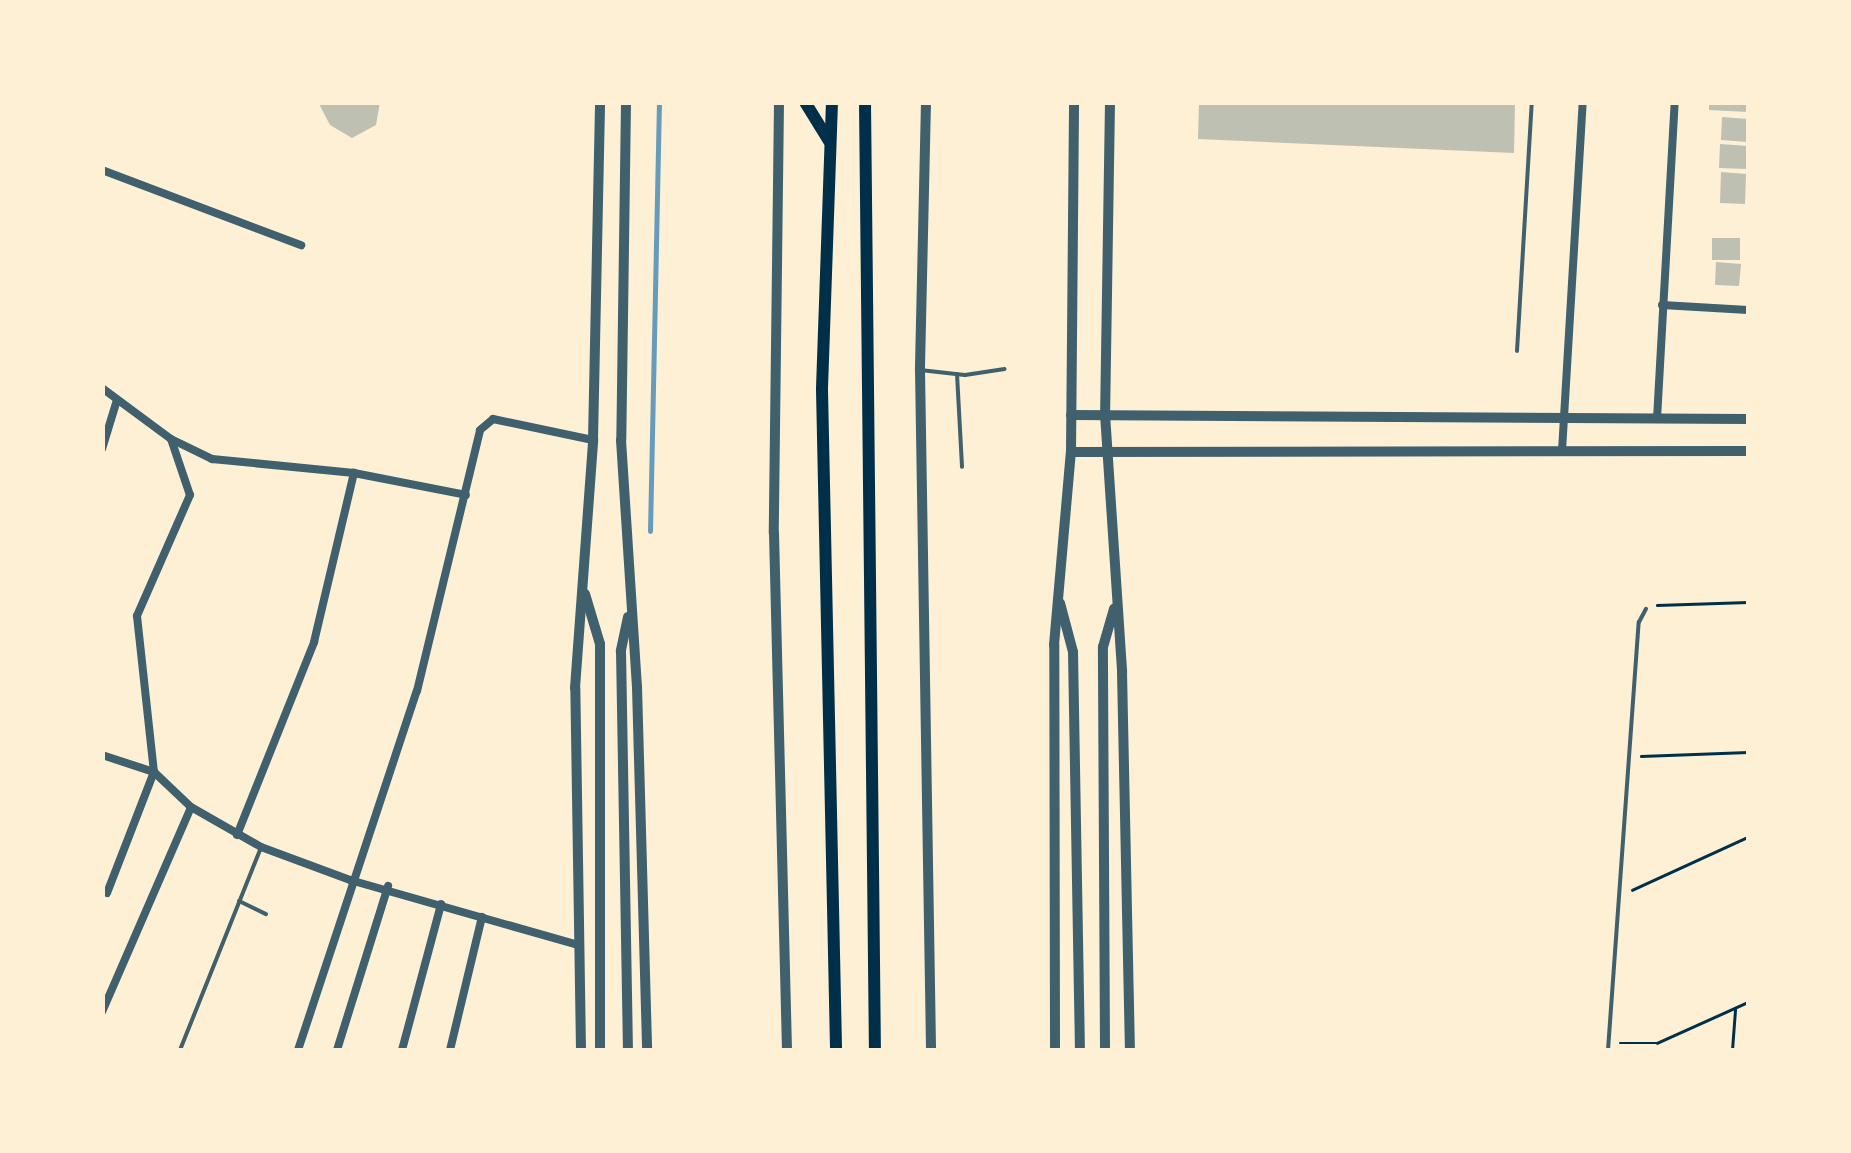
<!DOCTYPE html>
<style>
body{margin:0}
#map{position:relative;width:1851px;height:1153px;overflow:hidden;background:#fdf0d5;font-family:Commissioner,sans-serif}
div>[style]{position:absolute}
.stream>*{height:5px;margin:-2.5px;padding:0 2.5px;transform-origin:2.5px;border-radius:2.5px;background:#669bbc}
.building>*{inset:0;background:#bec0b2}
.path>*{height:2.5px;margin:-1.25px;padding:0 1.25px;transform-origin:1.25px;border-radius:1.25px;background:#003049}
.service>*{height:4px;margin:-2px;padding:0 2px;transform-origin:2px;border-radius:2px;background:#3f606c}
.minor>*{height:8px;margin:-4px;padding:0 4px;transform-origin:4px;border-radius:4px;background:#3f606c}
.tertiary>*{height:10px;margin:-5px;padding:0 5px;transform-origin:5px;border-radius:5px;background:#3f606c}
.trunk>*{height:12px;margin:-6px;padding:0 6px;transform-origin:6px;border-radius:6px;background:#003049}
span{translate:-50% -50%;white-space:nowrap;text-align:center;line-height:1.15;-webkit-text-stroke:8px #fdf0d5;paint-order:stroke}
.frame{position:absolute;inset:0;border:105px solid #fdf0d5;pointer-events:none}
</style>
<div id="map">
<div class="stream">
<i style="left:650px;top:531px;width:429px;rotate:-88.8deg"></i>
</div>
<div class="building">
<i style="clip-path:polygon(318px 102px,380px 102px,376px 125px,352px 138px,330px 125px)"></i>
<i style="clip-path:polygon(1199px 102px,1515px 102px,1514px 153px,1198px 139px)"></i>
<i style="clip-path:polygon(1709px 102px,1748px 102px,1748px 112px,1709px 110px)"></i>
<i style="clip-path:polygon(1722px 117px,1748px 119px,1748px 142px,1721px 140px)"></i>
<i style="clip-path:polygon(1720px 144px,1748px 146px,1748px 169px,1719px 168px)"></i>
<i style="clip-path:polygon(1721px 172px,1746px 174px,1745px 204px,1720px 203px)"></i>
<i style="clip-path:polygon(1712px 238px,1740px 238px,1740px 260px,1712px 260px)"></i>
<i style="clip-path:polygon(1716px 262px,1741px 264px,1739px 286px,1715px 285px)"></i>
</div>
<div class="path">
<i style="left:1657px;top:605px;width:91px;rotate:-1.9deg"></i>
<i style="left:1641px;top:756px;width:107px;rotate:-2.1deg"></i>
<i style="left:1632px;top:890px;width:128px;rotate:-24.6deg"></i>
<i style="left:1620px;top:1043px;width:37px"></i>
<i style="left:1657px;top:1043px;width:100px;rotate:-24.3deg"></i>
<i style="left:1732px;top:1050px;width:40px;rotate:-85.7deg"></i>
</div>
<div class="service">
<i style="left:1517px;top:351px;width:249px;rotate:-86.6deg"></i>
<i style="left:920px;top:370px;width:45px;rotate:6.3deg"></i>
<i style="left:965px;top:375px;width:40px;rotate:-8.5deg"></i>
<i style="left:957px;top:374px;width:93px;rotate:86.9deg"></i>
<i style="left:239px;top:901px;width:30px;rotate:26deg"></i>
<i style="left:180px;top:1050px;width:219px;rotate:-68.2deg"></i>
<i style="left:1608px;top:1050px;width:429px;rotate:-85.9deg"></i>
<i style="left:1639px;top:622px;width:15px;rotate:-62deg"></i>
</div>
<div class="minor">
<i style="left:102px;top:170px;width:213px;rotate:20.7deg"></i>
<i style="left:1662px;top:305px;width:86px;rotate:3.3deg"></i>
<i style="left:102px;top:388px;width:86px;rotate:36.5deg"></i>
<i style="left:171px;top:439px;width:46px;rotate:26deg"></i>
<i style="left:212px;top:459px;width:143px;rotate:5.6deg"></i>
<i style="left:354px;top:473px;width:114px;rotate:11.1deg"></i>
<i style="left:1657px;top:419px;width:318px;rotate:-86.8deg"></i>
<i style="left:171px;top:439px;width:59px;rotate:71.3deg"></i>
<i style="left:190px;top:495px;width:132px;rotate:113.7deg"></i>
<i style="left:137px;top:616px;width:157px;rotate:83.8deg"></i>
<i style="left:154px;top:772px;width:51px;rotate:43.4deg"></i>
<i style="left:191px;top:807px;width:81px;rotate:29.7deg"></i>
<i style="left:261px;top:847px;width:95px;rotate:20.3deg"></i>
<i style="left:350px;top:880px;width:237px;rotate:15.9deg"></i>
<i style="left:102px;top:449px;width:51px;rotate:-73deg"></i>
<i style="left:1562px;top:451px;width:350px;rotate:-86.6deg"></i>
<i style="left:102px;top:755px;width:55px;rotate:18.1deg"></i>
<i style="left:237px;top:835px;width:208px;rotate:-68.2deg"></i>
<i style="left:314px;top:642px;width:174px;rotate:-76.7deg"></i>
<i style="left:107px;top:893px;width:130px;rotate:-68.8deg"></i>
<i style="left:102px;top:1012px;width:223px;rotate:-66.5deg"></i>
<i style="left:298px;top:1050px;width:378px;rotate:-71.7deg"></i>
<i style="left:417px;top:691px;width:268px;rotate:-76.4deg"></i>
<i style="left:480px;top:430px;width:17px;rotate:-40deg"></i>
<i style="left:493px;top:419px;width:102px;rotate:11.9deg"></i>
<i style="left:337px;top:1050px;width:172px;rotate:-72.7deg"></i>
<i style="left:402px;top:1050px;width:151px;rotate:-75deg"></i>
<i style="left:450px;top:1050px;width:137px;rotate:-76.5deg"></i>
</div>
<div class="tertiary">
<i style="left:626px;top:102px;width:338px;rotate:90.8deg"></i>
<i style="left:621px;top:440px;width:248px;rotate:86.3deg"></i>
<i style="left:637px;top:687px;width:363px;rotate:88.4deg"></i>
<i style="left:779px;top:102px;width:431px;rotate:90.7deg"></i>
<i style="left:774px;top:533px;width:517px;rotate:88.56deg"></i>
<i style="left:926px;top:102px;width:268px;rotate:91.3deg"></i>
<i style="left:920px;top:370px;width:680px;rotate:89.07deg"></i>
<i style="left:1110px;top:102px;width:312px;rotate:90.9deg"></i>
<i style="left:1105px;top:414px;width:259px;rotate:86.2deg"></i>
<i style="left:1122px;top:672px;width:378px;rotate:88.8deg"></i>
<i style="left:1071px;top:415px;width:677px;rotate:0.34deg"></i>
<i style="left:1071px;top:452px;width:677px;rotate:-0.08deg"></i>
<i style="left:585px;top:594px;width:52px;rotate:73.3deg"></i>
<i style="left:600px;top:644px;width:406px;rotate:90deg"></i>
<i style="left:1060px;top:603px;width:51px;rotate:75.1deg"></i>
<i style="left:1073px;top:652px;width:398px;rotate:89deg"></i>
<i style="left:628px;top:617px;width:35px;rotate:102deg"></i>
<i style="left:621px;top:651px;width:399px;rotate:89deg"></i>
<i style="left:581px;top:1050px;width:362px;rotate:-90.9deg"></i>
<i style="left:575px;top:688px;width:249px;rotate:-85.8deg"></i>
<i style="left:593px;top:440px;width:338px;rotate:-88.8deg"></i>
<i style="left:1055px;top:1050px;width:405px;rotate:-90.1deg"></i>
<i style="left:1054px;top:645px;width:194px;rotate:-85deg"></i>
<i style="left:1071px;top:452px;width:350px;rotate:-89.5deg"></i>
<i style="left:1105px;top:1050px;width:403px;rotate:-90.3deg"></i>
<i style="left:1103px;top:647px;width:40px;rotate:-74deg"></i>
</div>
<div class="trunk">
<i style="left:805px;top:102px;width:46px;rotate:58.4deg"></i>
<i style="left:832px;top:102px;width:288px;rotate:92deg"></i>
<i style="left:822px;top:390px;width:660px;rotate:88.78deg"></i>
<i style="left:865px;top:102px;width:948px;rotate:89.4deg"></i>
</div>
<div class="frame"></div>
</div>
